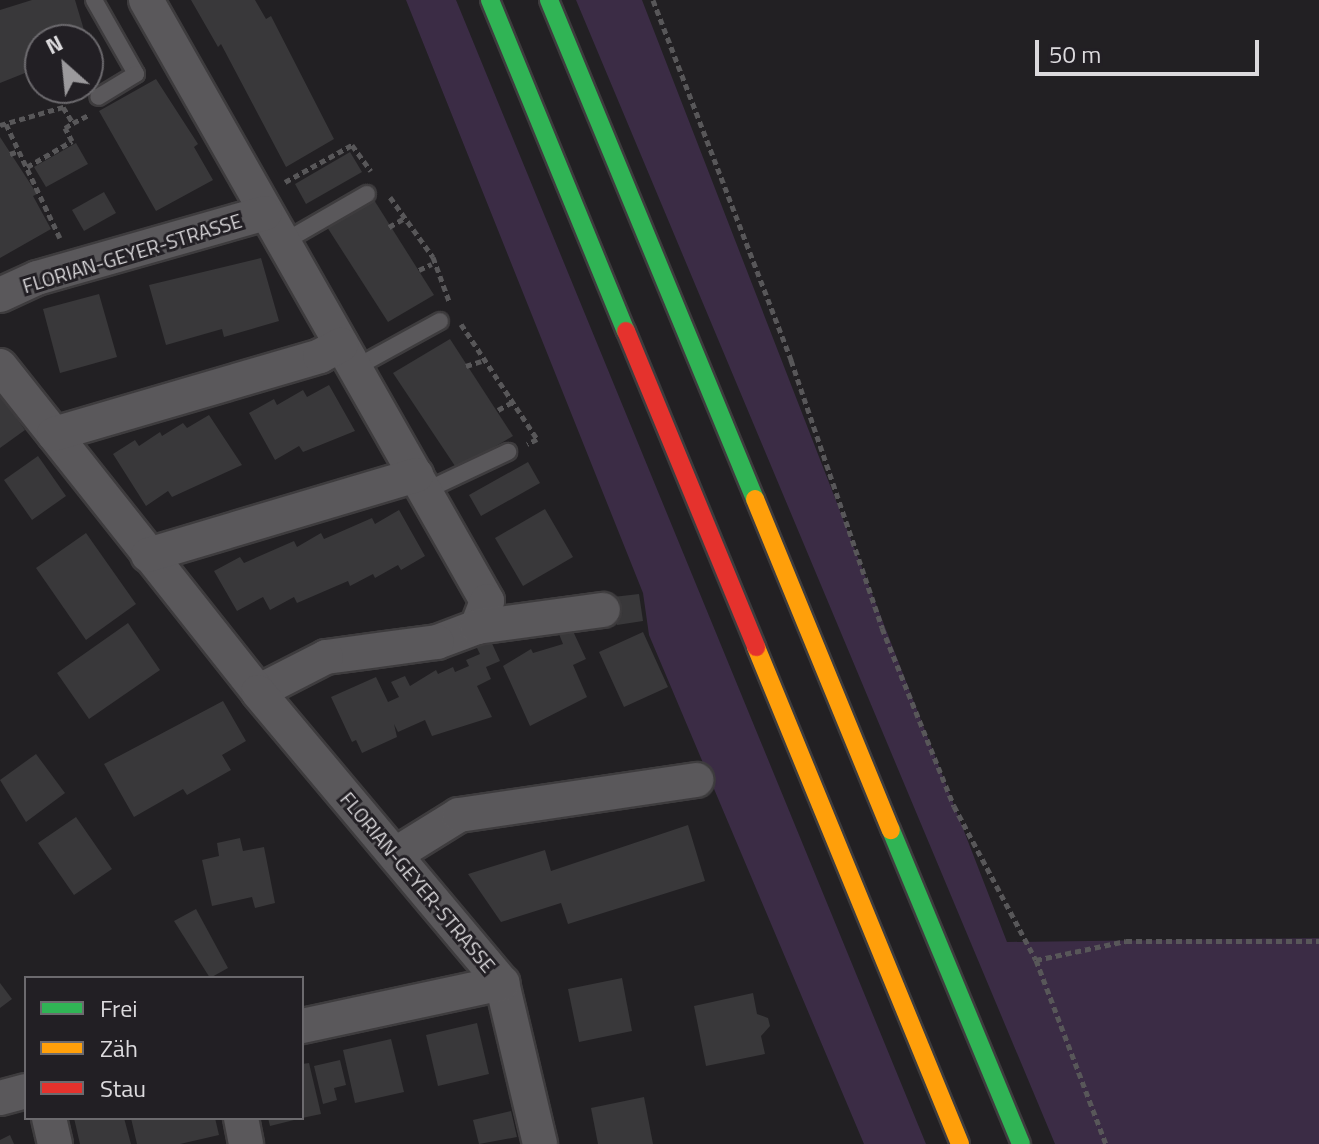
<!DOCTYPE html>
<meta charset="utf-8">
<style>
body{margin:0}
#map{position:relative;width:1319px;height:1144px;overflow:hidden;background:#222023;font-family:"Titillium Web",sans-serif}
div>[style]{position:absolute}
.green>*{inset:0;background:#3b2c45}
.building>*{inset:0;background:#39383a}
.path>*{height:5px;margin-top:-2.5px;transform-origin:0;background:repeating-linear-gradient(90deg,#585759 0 6px,transparent 0 10px)}
.roads{filter:drop-shadow(2px 0 #3e3c3e) drop-shadow(-2px 0 #3e3c3e) drop-shadow(0 2px #3e3c3e) drop-shadow(0 -2px #3e3c3e)}
.lane>*{height:16px;margin:-8px;padding:0 8px;transform-origin:8px;border-radius:8px;background:#5a585b}
.street>*{height:34px;margin:-17px;padding:0 17px;transform-origin:17px;border-radius:17px;background:#5a585b}
.fast>*{height:18px;margin:-9px;padding:0 9px;transform-origin:9px;border-radius:9px;background:#30b455}
.slow>*{height:18px;margin:-9px;padding:0 9px;transform-origin:9px;border-radius:9px;background:#ff9f0a}
.jam>*{height:18px;margin:-9px;padding:0 9px;transform-origin:9px;border-radius:9px;background:#e5322d}
span{translate:-50% -50%;white-space:nowrap;text-align:center;line-height:1.15;-webkit-text-stroke:6px #221f24;paint-order:stroke}
.street-label{font-size:20px;color:#dcdadd}
.legend{position:absolute;left:24px;top:976px;width:280px;height:144px;box-sizing:border-box;background:#221f24;border:2px solid #6c6a6e;margin:0;padding:10px 14px;list-style:none;font-size:24px;color:#dcdadd}
.legend li{display:flex;align-items:center;gap:16px;height:40px}
.legend b{width:40px;border:2px solid #6c6a6e}
.north{position:absolute;left:24px;top:24px;width:80px;height:80px;box-sizing:border-box;background:#221f24;border:2px solid #6c6a6e;border-radius:50%;rotate:333deg;font-size:22px;font-weight:700;line-height:32px;text-align:center;color:#dcdadd}
.north::after{content:'';display:block;margin:auto;width:28px;height:36px;background:#9b999c;clip-path:polygon(50% 0,100% 100%,50% 72%,0 100%)}
.scale{position:absolute;left:1035px;top:40px;width:224px;height:36px;box-sizing:border-box;border:4px solid #dcdadd;border-top:0;padding-left:10px;font-size:24px;line-height:28px;white-space:nowrap;color:#dcdadd;-webkit-text-stroke:6px #221f24;paint-order:stroke}
</style>
<div id="map">
<div class="green">
<i style="clip-path:polygon(406px 0,456px 0,926px 1144px,864px 1144px,649px 635px,643px 593px)"></i>
<i style="clip-path:polygon(576px 0,642px 0,1007px 942px,1319px 938px,1319px 1144px,1055px 1144px)"></i>
</div>
<div class="building">
<i style="clip-path:polygon(32px 0,75px 0,87px 40px,40px 40px,40px 67px,0 83px,0 10px)"></i>
<i style="clip-path:polygon(191px 0,255px 0,266px 19px,271px 16px,334px 139px,286px 167px,221px 44px,218px 47px)"></i>
<i style="clip-path:polygon(156px 79px,198px 144px,194px 147px,213px 180px,156px 211px,99px 111px)"></i>
<i style="clip-path:polygon(0 137px,37px 194px,33px 196px,51px 229px,0 258px)"></i>
<i style="clip-path:polygon(76px 143px,88px 164px,46px 187px,34px 167px)"></i>
<i style="clip-path:polygon(350px 152px,362px 172px,306px 204px,295px 184px)"></i>
<i style="clip-path:polygon(104px 192px,116px 213px,84px 231px,72px 210px)"></i>
<i style="clip-path:polygon(374px 200px,434px 295px,388px 322px,327px 227px)"></i>
<i style="clip-path:polygon(261px 258px,279px 321px,224px 337px,222px 329px,166px 345px,149px 285px)"></i>
<i style="clip-path:polygon(99px 294px,117px 357px,60px 373px,43px 309px)"></i>
<i style="clip-path:polygon(450px 339px,513px 436px,457px 469px,393px 373px)"></i>
<i style="clip-path:polygon(329px 385px,355px 431px,303px 452px,299px 446px,275px 460px,249px 413px,274px 399px,277px 405px,303px 390px,307px 397px)"></i>
<i style="clip-path:polygon(0 394px,25px 430px,0 448px)"></i>
<i style="clip-path:polygon(209px 415px,242px 465px,172px 497px,168px 491px,146px 506px,113px 454px,135px 440px,139px 446px,160px 432px,162px 436px,183px 423px,187px 428px)"></i>
<i style="clip-path:polygon(38px 456px,66px 496px,32px 520px,4px 480px)"></i>
<i style="clip-path:polygon(528px 462px,540px 483px,481px 516px,469px 495px)"></i>
<i style="clip-path:polygon(545px 509px,573px 557px,523px 586px,495px 538px)"></i>
<i style="clip-path:polygon(399px 510px,425px 556px,401px 570px,398px 565px,375px 578px,373px 574px,350px 586px,348px 581px,297px 603px,294px 597px,270px 610px,263px 597px,237px 611px,214px 571px,240px 557px,244px 563px,294px 541px,297px 547px,321px 533px,324px 539px,372px 518px,375px 524px)"></i>
<i style="clip-path:polygon(86px 533px,136px 604px,86px 640px,36px 568px)"></i>
<i style="clip-path:polygon(639px 594px,643px 621px,617px 625px,613px 597px)"></i>
<i style="clip-path:polygon(128px 623px,160px 670px,89px 719px,57px 673px)"></i>
<i style="clip-path:polygon(572px 629px,586px 659px,573px 665px,587px 697px,530px 726px,503px 666px,531px 649px,533px 653px,563px 644px,559px 634px)"></i>
<i style="clip-path:polygon(643px 632px,668px 687px,624px 707px,599px 652px)"></i>
<i style="clip-path:polygon(490px 639px,500px 661px,486px 667px,491px 679px,477px 686px,492px 717px,432px 736px,425px 720px,398px 732px,394px 724px,397px 737px,362px 753px,356px 740px,352px 742px,331px 697px,376px 677px,388px 702px,399px 697px,391px 682px,405px 676px,410px 686px,436px 670px,438px 674px,453px 667px,455px 672px,469px 666px,466px 660px,480px 654px,476px 646px)"></i>
<i style="clip-path:polygon(223px 701px,246px 741px,222px 755px,231px 770px,187px 795px,183px 789px,134px 817px,104px 764px)"></i>
<i style="clip-path:polygon(36px 754px,65px 793px,26px 822px,0 780px)"></i>
<i style="clip-path:polygon(76px 817px,112px 869px,74px 895px,38px 843px)"></i>
<i style="clip-path:polygon(688px 825px,705px 881px,568px 924px,561px 903px,501px 922px,468px 874px,545px 850px,551px 871px)"></i>
<i style="clip-path:polygon(240px 838px,243px 851px,264px 847px,275px 903px,255px 908px,252px 897px,212px 906px,202px 860px,219px 856px,217px 843px)"></i>
<i style="clip-path:polygon(196px 909px,228px 968px,210px 978px,174px 921px)"></i>
<i style="clip-path:polygon(622px 978px,632px 1031px,579px 1042px,568px 989px)"></i>
<i style="clip-path:polygon(0 983px,12px 999px,0 1008px)"></i>
<i style="clip-path:polygon(753px 993px,757px 1014px,768px 1018px,770px 1026px,761px 1036px,765px 1054px,706px 1066px,694px 1006px)"></i>
<i style="clip-path:polygon(477px 1023px,489px 1074px,438px 1086px,426px 1035px)"></i>
<i style="clip-path:polygon(391px 1039px,404px 1092px,355px 1103px,343px 1050px)"></i>
<i style="clip-path:polygon(340px 1060px,346px 1085px,334px 1088px,337px 1100px,323px 1104px,314px 1066px)"></i>
<i style="clip-path:polygon(309px 1063px,321px 1114px,302px 1118px,302px 1064px)"></i>
<i style="clip-path:polygon(644px 1097px,653px 1144px,598px 1144px,591px 1108px)"></i>
<i style="clip-path:polygon(511px 1111px,517px 1137px,479px 1144px,473px 1120px)"></i>
<i style="clip-path:polygon(74px 1118px,124px 1118px,131px 1144px,80px 1144px)"></i>
<i style="clip-path:polygon(131px 1118px,215px 1118px,219px 1135px,180px 1144px,137px 1144px)"></i>
<i style="clip-path:polygon(268px 1118px,298px 1118px,298px 1119px,270px 1126px)"></i>
<i style="clip-path:polygon(10px 1135px,14px 1144px,0 1144px,0 1140px)"></i>
</div>
<div class="path">
<i style="left:653px;top:0;width:386px;rotate:69deg"></i>
<i style="left:791px;top:360px;width:283px;rotate:71.2deg"></i>
<i style="left:882px;top:628px;width:192px;rotate:68deg"></i>
<i style="left:954px;top:806px;width:174px;rotate:62deg"></i>
<i style="left:1036px;top:960px;width:197px;rotate:69.2deg"></i>
<i style="left:6px;top:124px;width:126px;rotate:64.7deg"></i>
<i style="left:0;top:125px;width:66px;rotate:-15.9deg"></i>
<i style="left:63px;top:107px;width:19px;rotate:58deg"></i>
<i style="left:73px;top:123px;width:18px;rotate:-27deg"></i>
<i style="left:10px;top:154px;width:9px;rotate:-18deg"></i>
<i style="left:27px;top:167px;width:52px;rotate:-30deg"></i>
<i style="left:72px;top:141px;width:15px;rotate:-118deg"></i>
<i style="left:65px;top:128px;width:9px;rotate:-32deg"></i>
<i style="left:285px;top:182px;width:77px;rotate:-28.9deg"></i>
<i style="left:352px;top:145px;width:32px;rotate:54deg"></i>
<i style="left:390px;top:197px;width:74px;rotate:54.4deg"></i>
<i style="left:433px;top:257px;width:47px;rotate:70deg"></i>
<i style="left:389px;top:227px;width:16px;rotate:-30deg"></i>
<i style="left:419px;top:270px;width:14px;rotate:-25deg"></i>
<i style="left:461px;top:324px;width:138px;rotate:56.5deg"></i>
<i style="left:537px;top:439px;width:11px;rotate:153deg"></i>
<i style="left:466px;top:366px;width:16px;rotate:-18deg"></i>
<i style="left:498px;top:410px;width:18px;rotate:-29deg"></i>
<i style="left:1036px;top:960px;width:92px;rotate:-11.9deg"></i>
<i style="left:1126px;top:941px;width:193px"></i>
</div>
<div class="roads">
<div class="lane">
<i style="left:94px;top:0;width:85px;rotate:60.4deg"></i>
<i style="left:136px;top:74px;width:44px;rotate:148.8deg"></i>
<i style="left:282px;top:243px;width:98px;rotate:-30deg"></i>
<i style="left:355px;top:368px;width:97px;rotate:-28.9deg"></i>
<i style="left:425px;top:491px;width:92px;rotate:-25.2deg"></i>
</div>
<div class="street">
<i style="left:146px;top:0;width:691px;rotate:60.43deg"></i>
<i style="left:487px;top:601px;width:28px;rotate:111deg"></i>
<i style="left:477px;top:627px;width:43px;rotate:159.4deg"></i>
<i style="left:437px;top:642px;width:112px;rotate:172.3deg"></i>
<i style="left:326px;top:657px;width:76px;rotate:152.8deg"></i>
<i style="left:0;top:295px;width:41px;rotate:-24.7deg"></i>
<i style="left:37px;top:278px;width:237px;rotate:-15.9deg"></i>
<i style="left:0;top:366px;width:416px;rotate:51.6deg"></i>
<i style="left:258px;top:692px;width:380px;rotate:50deg"></i>
<i style="left:502px;top:983px;width:165px;rotate:76.7deg"></i>
<i style="left:54px;top:434px;width:277px;rotate:-16.3deg"></i>
<i style="left:320px;top:356px;width:24px;rotate:-28deg"></i>
<i style="left:148px;top:555px;width:280px;rotate:-16.6deg"></i>
<i style="left:477px;top:627px;width:127px;rotate:-7.7deg"></i>
<i style="left:396px;top:854px;width:74px;rotate:-31.8deg"></i>
<i style="left:459px;top:815px;width:240px;rotate:-8.4deg"></i>
<i style="left:302px;top:1026px;width:205px;rotate:-12.1deg"></i>
<i style="left:0;top:1098px;width:27px;rotate:-15deg"></i>
<i style="left:49px;top:1118px;width:27px;rotate:77deg"></i>
<i style="left:241px;top:1118px;width:26px;rotate:79deg"></i>
</div>
<div class="fast">
<i style="left:490px;top:0;width:358px;rotate:67.7deg"></i>
<i style="left:549px;top:0;width:540px;rotate:67.57deg"></i>
<i style="left:891px;top:830px;width:340px;rotate:67.5deg"></i>
</div>
<div class="slow">
<i style="left:755px;top:499px;width:358px;rotate:67.7deg"></i>
<i style="left:756px;top:647px;width:537px;rotate:67.68deg"></i>
</div>
<div class="jam">
<i style="left:626px;top:331px;width:342px;rotate:67.6deg"></i>
</div>
</div>
<div class="street-label">
<span style="left:132px;top:253px;rotate:-17deg">FLORIAN-GEYER-STRASSE</span>
<span style="left:418px;top:882px;rotate:50deg">FLORIAN-GEYER-STRASSE</span>
</div>
<ul class="legend">
<li><b style="height:10px;background:#30b455"></b>Frei</li>
<li><b style="height:10px;background:#ff9f0a"></b>Zäh</li>
<li><b style="height:10px;background:#e5322d"></b>Stau</li>
</ul>
<div class="north">N</div>
<div class="scale">50 m</div>
</div>
